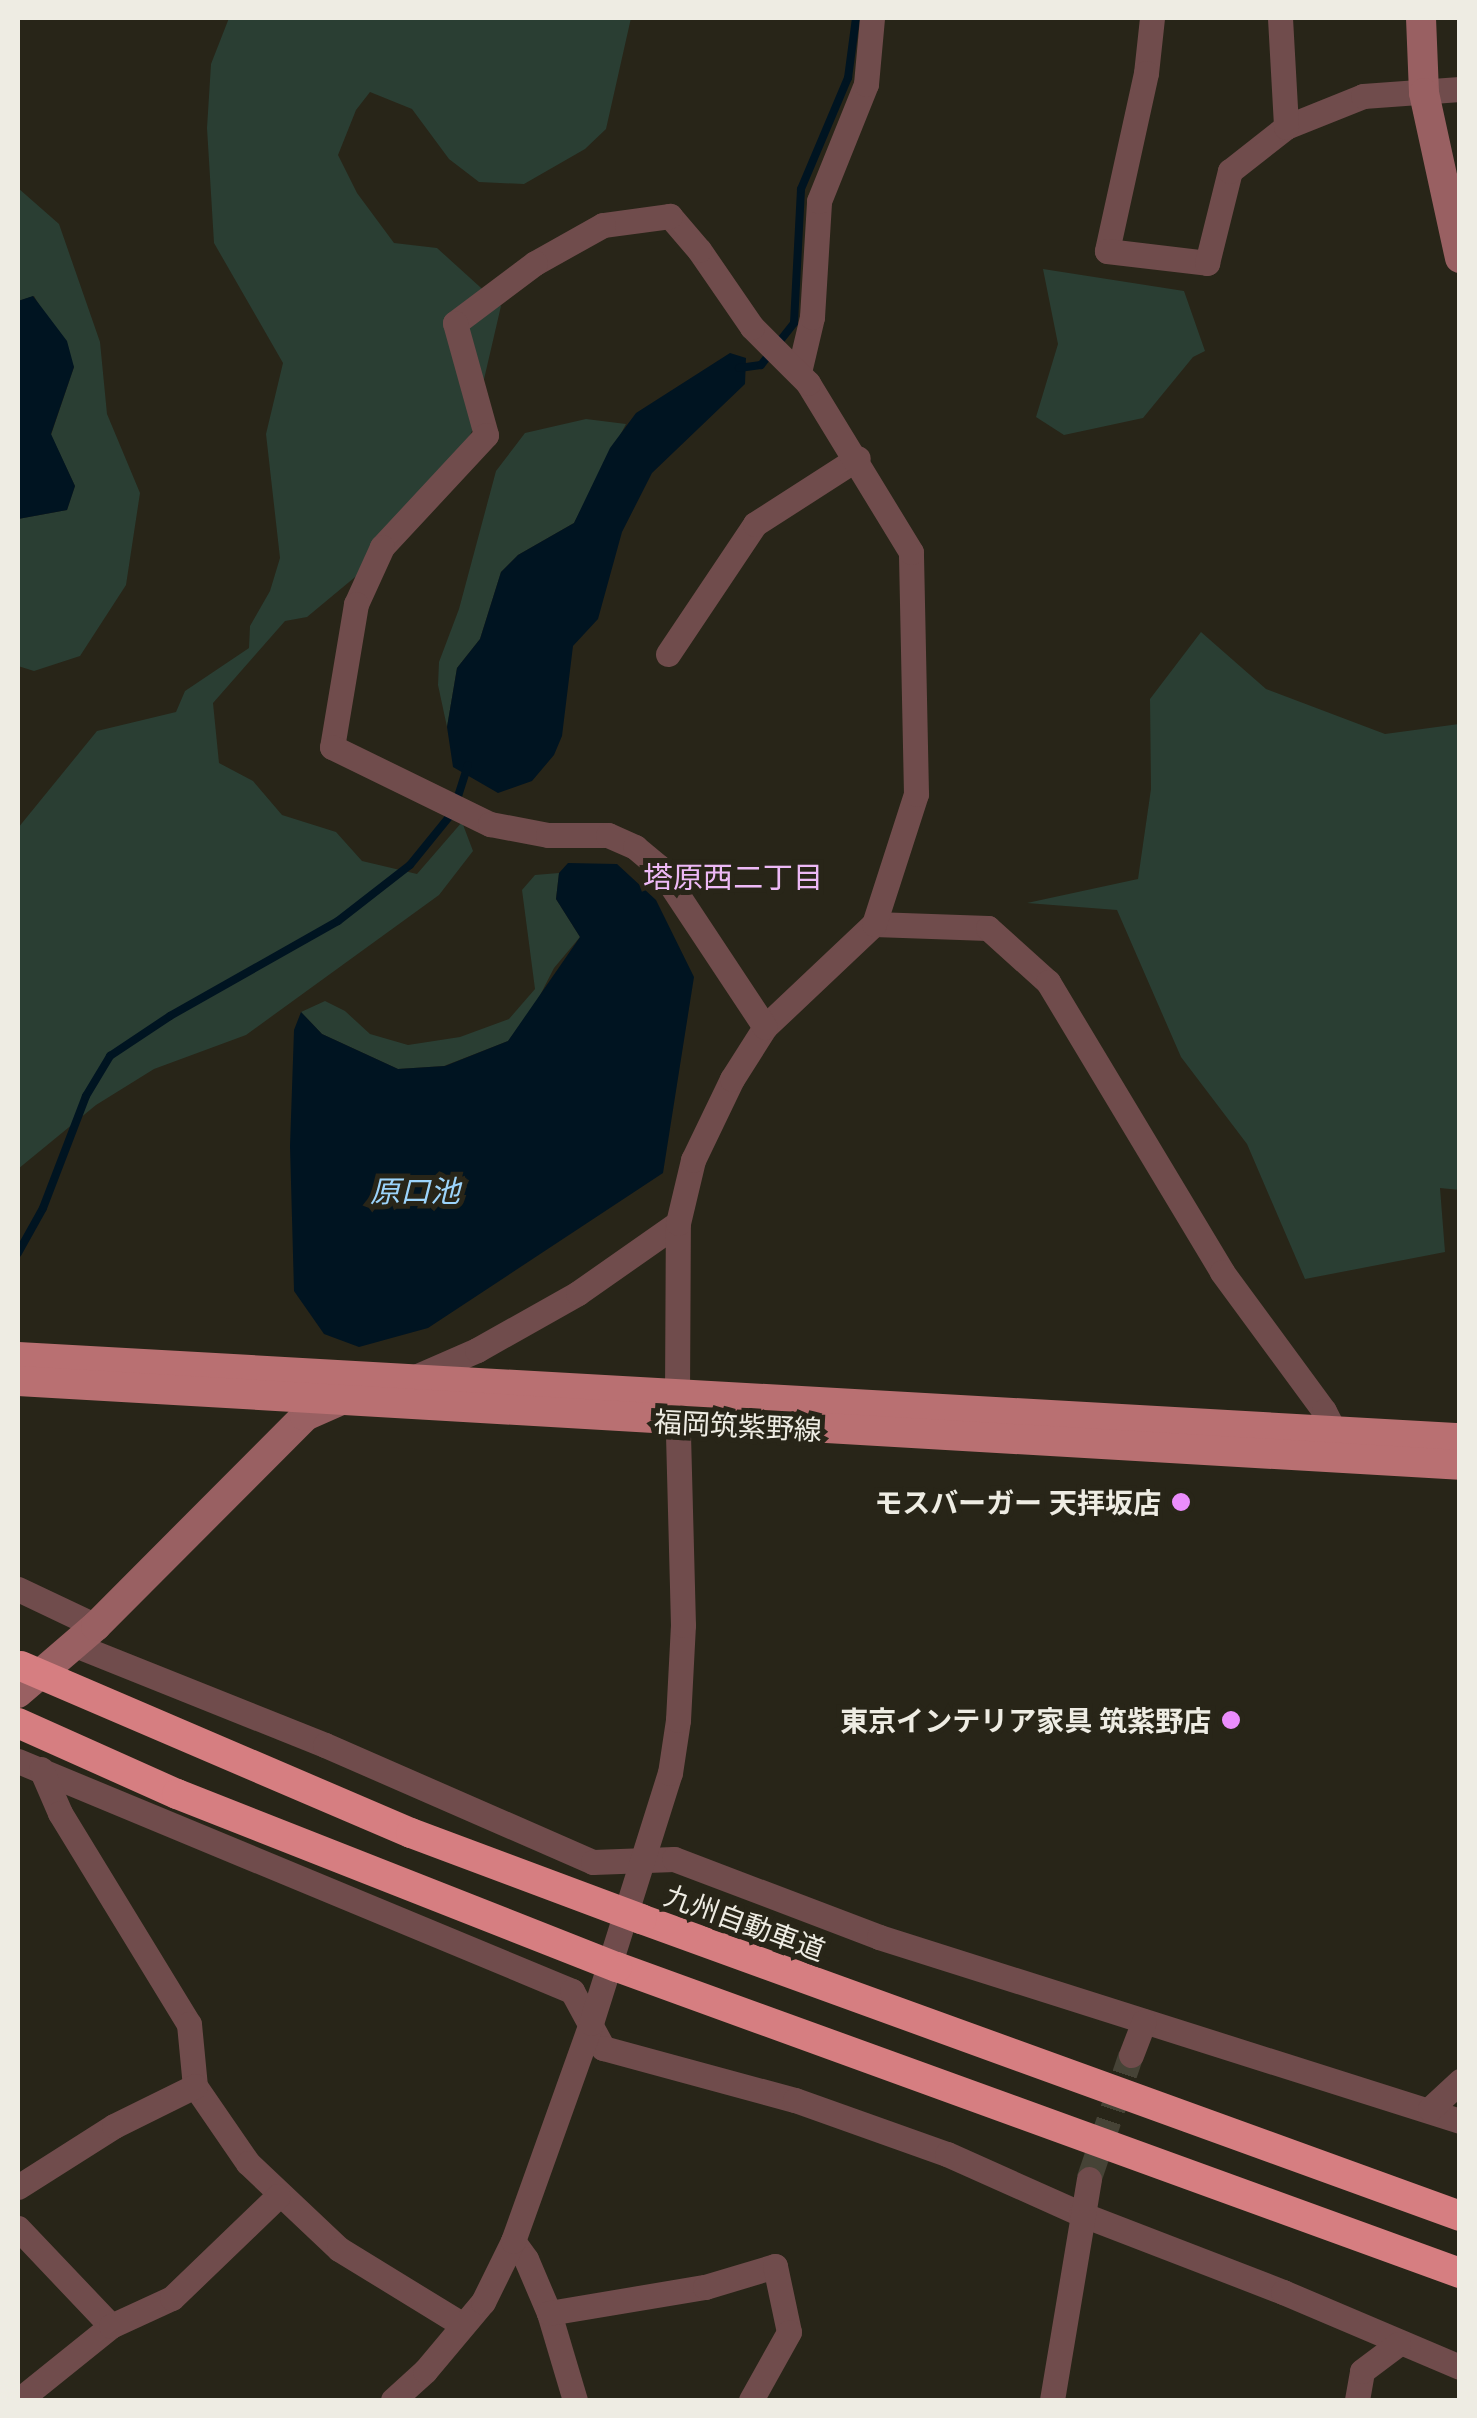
<!DOCTYPE html>
<meta charset="utf-8">
<style>
body{margin:0}
#map{position:relative;width:1477px;height:2418px;overflow:hidden;background:#282518;font-family:Lato,"Noto Sans JP",sans-serif}
div>[style]{position:absolute}
.green>*{inset:0;background:#2a3e33}
.water>*{inset:0;background:#001421}
.stream>*{height:8px;margin:-4px;padding:0 4px;transform-origin:4px;border-radius:4px;background:#001421}
.street-tunnel>*{height:25px;margin-top:-12.5px;transform-origin:0;background:repeating-linear-gradient(90deg,#464336 0 25px,transparent 0 37px)}
.street>*{height:25px;margin:-12.5px;padding:0 12.5px;transform-origin:12.5px;border-radius:12.5px;background:#704c4c}
.secondary>*{height:30px;margin:-15px;padding:0 15px;transform-origin:15px;border-radius:15px;background:#996062}
.primary>*{height:30px;margin:-15px;padding:0 15px;transform-origin:15px;border-radius:15px;background:#b97072}
.highway>*{height:30px;margin:-15px;padding:0 15px;transform-origin:15px;border-radius:15px;background:#d67e81}
.highway-bridge>*{height:30px;margin:-15px;padding:0 15px;transform-origin:15px;border-radius:15px;background:#d67e81}
.dots>*{width:28px;height:28px;translate:-50% -50%;box-sizing:border-box;border:5px solid #282518;border-radius:50%}
span{translate:-50% -50%;white-space:nowrap;text-align:center;line-height:1.15;-webkit-text-stroke:10px #282518;paint-order:stroke}
.street-label{font-size:28px;color:#eeece3}
.poi-label{font-size:28px;color:#eeece3;font-weight:700}
.right{translate:-100% -50%;text-align:right}
.neighbourhood-label{font-size:30px;color:#edb9f6}
.water-label{font-size:30px;color:#9cd4fb;font-style:italic}
.frame{position:absolute;inset:0;border:20px solid #eeece3;pointer-events:none}
</style>
<div id="map">
<div class="green">
<i style="clip-path:polygon(229px 18px,631px 18px,606px 129px,585px 149px,524px 184px,479px 182px,449px 159px,412px 109px,370px 92px,356px 110px,338px 155px,357px 193px,394px 243px,437px 248px,501px 306px,472px 431px,446px 485px,378px 558px,307px 617px,285px 621px,213px 703px,219px 763px,253px 781px,282px 815px,336px 832px,362px 861px,417px 874px,462px 822px,473px 851px,439px 895px,246px 1035px,154px 1069px,96px 1105px,18px 1169px,18px 828px,97px 731px,176px 712px,185px 691px,249px 648px,250px 626px,270px 591px,280px 558px,266px 434px,283px 363px,214px 243px,207px 128px,211px 64px)"></i>
<i style="clip-path:polygon(18px 188px,59px 224px,100px 342px,107px 414px,140px 493px,126px 585px,80px 656px,34px 671px,18px 666px,18px 519px,67px 510px,75px 486px,51px 435px,74px 367px,34px 296px,18px 301px)"></i>
<i style="clip-path:polygon(1043px 269px,1184px 291px,1205px 351px,1193px 357px,1143px 418px,1064px 435px,1036px 417px,1058px 344px)"></i>
<i style="clip-path:polygon(586px 419px,626px 424px,574px 523px,518px 555px,501px 572px,480px 639px,457px 668px,447px 727px,438px 685px,439px 662px,459px 609px,496px 471px,525px 433px)"></i>
<i style="clip-path:polygon(1201px 632px,1266px 689px,1385px 734px,1459px 724px,1460px 1190px,1440px 1188px,1445px 1252px,1305px 1279px,1247px 1144px,1181px 1057px,1117px 910px,1027px 903px,1138px 879px,1151px 789px,1150px 699px)"></i>
<i style="clip-path:polygon(559px 873px,556px 899px,580px 937px,554px 968px,533px 1009px,508px 1041px,444px 1066px,398px 1069px,322px 1034px,301px 1012px,325px 1001px,345px 1011px,370px 1034px,408px 1045px,460px 1037px,509px 1019px,535px 989px,522px 890px,535px 875px)"></i>
</div>
<div class="water">
<i style="clip-path:polygon(33px 296px,67px 341px,74px 367px,51px 434px,75px 486px,67px 510px,18px 519px,18px 301px)"></i>
<i style="clip-path:polygon(730px 353px,746px 358px,745px 384px,652px 473px,622px 532px,598px 619px,573px 646px,562px 736px,554px 755px,532px 781px,498px 793px,453px 767px,447px 727px,457px 668px,480px 639px,501px 572px,518px 555px,574px 523px,610px 448px,636px 413px)"></i>
<i style="clip-path:polygon(568px 863px,617px 864px,656px 900px,694px 977px,663px 1173px,428px 1328px,359px 1347px,324px 1334px,294px 1291px,290px 1146px,294px 1030px,301px 1012px,322px 1034px,398px 1069px,445px 1066px,508px 1041px,580px 937px,556px 899px,559px 873px)"></i>
</div>
<div class="stream">
<i style="left:739px;top:368px;width:22px;rotate:-8deg"></i>
<i style="left:761px;top:365px;width:53px;rotate:-51.8deg"></i>
<i style="left:794px;top:323px;width:134px;rotate:-87deg"></i>
<i style="left:801px;top:189px;width:121px;rotate:-67.1deg"></i>
<i style="left:848px;top:78px;width:61px;rotate:-82.4deg"></i>
<i style="left:18px;top:1253px;width:51px;rotate:-60.9deg"></i>
<i style="left:43px;top:1208px;width:120px;rotate:-69deg"></i>
<i style="left:86px;top:1096px;width:47px;rotate:-59deg"></i>
<i style="left:110px;top:1056px;width:72px;rotate:-33.7deg"></i>
<i style="left:170px;top:1016px;width:193px;rotate:-29.5deg"></i>
<i style="left:338px;top:921px;width:91px;rotate:-37.9deg"></i>
<i style="left:410px;top:865px;width:68px;rotate:-50.9deg"></i>
<i style="left:453px;top:812px;width:49px;rotate:-72.3deg"></i>
</div>
<div class="street-tunnel">
<i style="left:1089px;top:2179px;width:131px;rotate:-71.3deg"></i>
</div>
<div class="street">
<i style="left:1152px;top:18px;width:55px;rotate:96.2deg"></i>
<i style="left:1146px;top:73px;width:182px;rotate:102.4deg"></i>
<i style="left:1107px;top:251px;width:101px;rotate:6.8deg"></i>
<i style="left:1207px;top:263px;width:95px;rotate:-76deg"></i>
<i style="left:1230px;top:171px;width:71px;rotate:-38.2deg"></i>
<i style="left:1286px;top:127px;width:83px;rotate:-21.9deg"></i>
<i style="left:1363px;top:96px;width:97px;rotate:-4.1deg"></i>
<i style="left:1280px;top:18px;width:109px;rotate:86.8deg"></i>
<i style="left:799px;top:372px;width:57px;rotate:-76.7deg"></i>
<i style="left:812px;top:317px;width:116px;rotate:-86.5deg"></i>
<i style="left:819px;top:201px;width:126px;rotate:-68.1deg"></i>
<i style="left:866px;top:84px;width:66px;rotate:-84.8deg"></i>
<i style="left:668px;top:654px;width:156px;rotate:-56.2deg"></i>
<i style="left:755px;top:524px;width:122px;rotate:-32.7deg"></i>
<i style="left:874px;top:924px;width:114px;rotate:2deg"></i>
<i style="left:988px;top:928px;width:81px;rotate:42deg"></i>
<i style="left:1048px;top:982px;width:338px;rotate:59deg"></i>
<i style="left:1222px;top:1272px;width:172px;rotate:53.7deg"></i>
<i style="left:1324px;top:1411px;width:25px;rotate:63deg"></i>
<i style="left:413px;top:1378px;width:70px;rotate:-23.6deg"></i>
<i style="left:477px;top:1350px;width:116px;rotate:-29.4deg"></i>
<i style="left:578px;top:1293px;width:122px;rotate:-35deg"></i>
<i style="left:18px;top:1589px;width:86px;rotate:25.4deg"></i>
<i style="left:75px;top:1645px;width:269px;rotate:21.8deg"></i>
<i style="left:325px;top:1745px;width:292px;rotate:23.6deg"></i>
<i style="left:593px;top:1862px;width:81px;rotate:-2.1deg"></i>
<i style="left:674px;top:1859px;width:219px;rotate:20.8deg"></i>
<i style="left:879px;top:1937px;width:609px;rotate:17.57deg"></i>
<i style="left:18px;top:1761px;width:600px;rotate:22.55deg"></i>
<i style="left:572px;top:1991px;width:65px;rotate:61.5deg"></i>
<i style="left:603px;top:2048px;width:199px;rotate:15.2deg"></i>
<i style="left:795px;top:2100px;width:161px;rotate:19.6deg"></i>
<i style="left:947px;top:2154px;width:147px;rotate:24.1deg"></i>
<i style="left:1081px;top:2214px;width:217px;rotate:21.1deg"></i>
<i style="left:1283px;top:2292px;width:192px;rotate:23deg"></i>
<i style="left:41px;top:1769px;width:48px;rotate:66.6deg"></i>
<i style="left:60px;top:1813px;width:247px;rotate:58.6deg"></i>
<i style="left:189px;top:2024px;width:62px;rotate:84.5deg"></i>
<i style="left:195px;top:2086px;width:93px;rotate:55.5deg"></i>
<i style="left:248px;top:2163px;width:125px;rotate:43.4deg"></i>
<i style="left:339px;top:2249px;width:145px;rotate:31.5deg"></i>
<i style="left:1131px;top:2055px;width:36px;rotate:-69deg"></i>
<i style="left:1430px;top:2109px;width:41px;rotate:-43deg"></i>
<i style="left:18px;top:2187px;width:114px;rotate:-32.4deg"></i>
<i style="left:114px;top:2126px;width:90px;rotate:-26.3deg"></i>
<i style="left:18px;top:2228px;width:135px;rotate:46.5deg"></i>
<i style="left:513px;top:2241px;width:22px;rotate:54deg"></i>
<i style="left:526px;top:2259px;width:59px;rotate:66.9deg"></i>
<i style="left:549px;top:2313px;width:91px;rotate:73.4deg"></i>
<i style="left:549px;top:2313px;width:158px;rotate:-9.5deg"></i>
<i style="left:705px;top:2287px;width:73px;rotate:-16.7deg"></i>
<i style="left:775px;top:2266px;width:67px;rotate:78deg"></i>
<i style="left:789px;top:2332px;width:78px;rotate:119.2deg"></i>
<i style="left:19px;top:2400px;width:118px;rotate:-38.8deg"></i>
<i style="left:111px;top:2326px;width:67px;rotate:-24.7deg"></i>
<i style="left:172px;top:2298px;width:147px;rotate:-43.9deg"></i>
<i style="left:393px;top:2400px;width:43px;rotate:-42.2deg"></i>
<i style="left:425px;top:2371px;width:90px;rotate:-50deg"></i>
<i style="left:483px;top:2302px;width:68px;rotate:-63.8deg"></i>
<i style="left:513px;top:2241px;width:232px;rotate:-70.3deg"></i>
<i style="left:591px;top:2023px;width:262px;rotate:-72.5deg"></i>
<i style="left:670px;top:1773px;width:54px;rotate:-81.4deg"></i>
<i style="left:678px;top:1720px;width:95px;rotate:-87deg"></i>
<i style="left:683px;top:1625px;width:229px;rotate:-91.5deg"></i>
<i style="left:677px;top:1396px;width:173px;rotate:-89.7deg"></i>
<i style="left:678px;top:1223px;width:65px;rotate:-76.6deg"></i>
<i style="left:693px;top:1160px;width:90px;rotate:-64.3deg"></i>
<i style="left:732px;top:1079px;width:62px;rotate:-57.6deg"></i>
<i style="left:765px;top:1027px;width:150px;rotate:-43.4deg"></i>
<i style="left:874px;top:924px;width:137px;rotate:-72.1deg"></i>
<i style="left:916px;top:794px;width:242px;rotate:-91.2deg"></i>
<i style="left:911px;top:552px;width:198px;rotate:-121.4deg"></i>
<i style="left:808px;top:383px;width:79px;rotate:-135deg"></i>
<i style="left:752px;top:327px;width:93px;rotate:-124.5deg"></i>
<i style="left:699px;top:250px;width:45px;rotate:-130.5deg"></i>
<i style="left:670px;top:216px;width:68px;rotate:172.3deg"></i>
<i style="left:603px;top:225px;width:78px;rotate:150.8deg"></i>
<i style="left:535px;top:263px;width:100px;rotate:143.1deg"></i>
<i style="left:455px;top:323px;width:116px;rotate:74.5deg"></i>
<i style="left:486px;top:435px;width:153px;rotate:132.9deg"></i>
<i style="left:382px;top:547px;width:63px;rotate:114.5deg"></i>
<i style="left:356px;top:604px;width:145px;rotate:99.5deg"></i>
<i style="left:332px;top:747px;width:176px;rotate:26deg"></i>
<i style="left:490px;top:824px;width:59px;rotate:10.7deg"></i>
<i style="left:548px;top:835px;width:60px"></i>
<i style="left:608px;top:835px;width:30px;rotate:24deg"></i>
<i style="left:635px;top:847px;width:31px;rotate:40deg"></i>
<i style="left:659px;top:867px;width:192px;rotate:56.5deg"></i>
<i style="left:1052px;top:2400px;width:224px;rotate:-80.5deg"></i>
<i style="left:1357px;top:2400px;width:29px;rotate:-80deg"></i>
<i style="left:1362px;top:2371px;width:45px;rotate:-36.9deg"></i>
</div>
<div class="secondary">
<i style="left:1421px;top:18px;width:75px;rotate:87.7deg"></i>
<i style="left:1424px;top:93px;width:169px;rotate:77.7deg"></i>
<i style="left:18px;top:1693px;width:103px;rotate:-40.7deg"></i>
<i style="left:96px;top:1626px;width:296px;rotate:-45.1deg"></i>
<i style="left:305px;top:1416px;width:47px;rotate:-23.8deg"></i>
</div>
<div class="primary">
<i style="left:18px;top:1357px;width:1444px;rotate:3.22deg"></i>
<i style="left:18px;top:1381px;width:1444px;rotate:3.33deg"></i>
</div>
<div class="highway">
<i style="left:641px;top:1919px;width:871px;rotate:19.93deg"></i>
<i style="left:617px;top:1967px;width:897px;rotate:19.95deg"></i>
</div>
<div class="highway-bridge">
<i style="left:21px;top:1666px;width:424px;rotate:23.2deg"></i>
<i style="left:411px;top:1833px;width:246px;rotate:20.5deg"></i>
<i style="left:18px;top:1723px;width:174px;rotate:24.1deg"></i>
<i style="left:177px;top:1794px;width:473px;rotate:21.5deg"></i>
</div>
<div class="dots">
<i style="left:1181px;top:1502px;background:#eb8dfc"></i>
<i style="left:1231px;top:1720px;background:#eb8dfc"></i>
</div>
<div class="street-label">
<span style="left:738px;top:1425px;rotate:3deg">福岡筑紫野線</span>
<span style="left:745px;top:1922px;rotate:20deg">九州自動車道</span>
</div>
<div class="poi-label">
<span class="right" style="left:1161px;top:1502px">モスバーガー 天拝坂店</span>
<span class="right" style="left:1211px;top:1720px">東京インテリア家具 筑紫野店</span>
</div>
<div class="neighbourhood-label">
<span style="left:733px;top:876px">塔原西二丁目</span>
</div>
<div class="water-label">
<span style="left:415px;top:1190px">原口池</span>
</div>
<div class="frame"></div>
</div>
